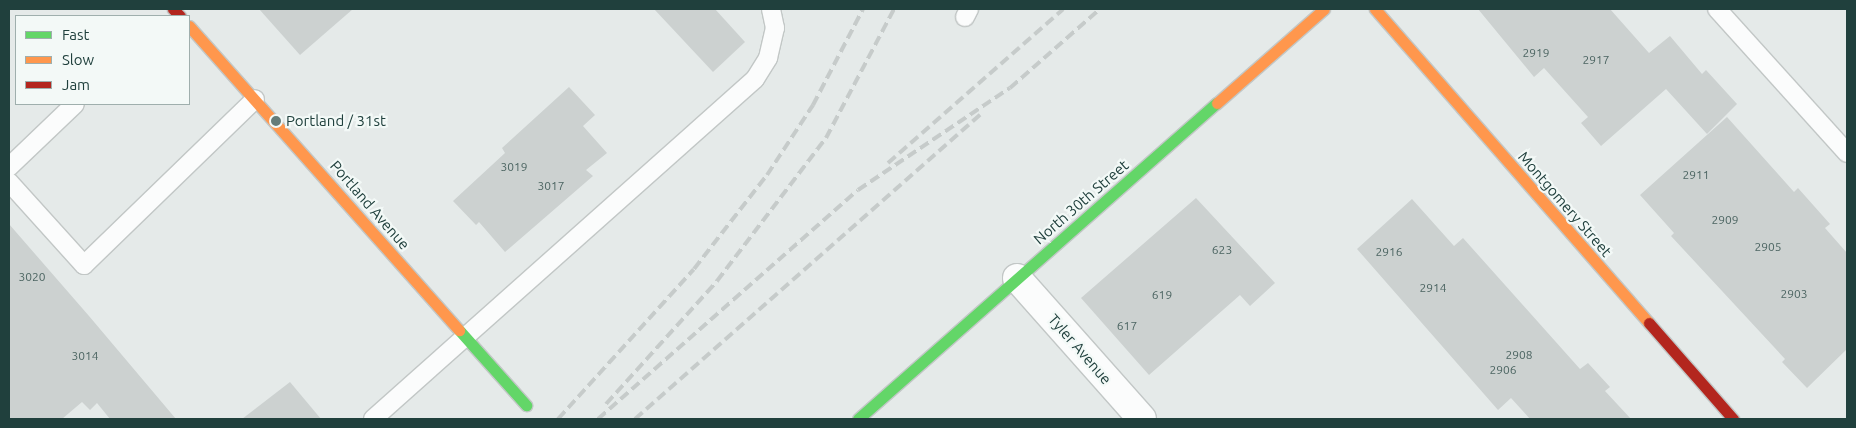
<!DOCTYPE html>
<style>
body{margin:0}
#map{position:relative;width:1856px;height:428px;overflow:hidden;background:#e5eae9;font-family:Ubuntu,sans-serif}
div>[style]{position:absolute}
.building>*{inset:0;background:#ccd1d0}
.roads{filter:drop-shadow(1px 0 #c2c7c6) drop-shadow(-1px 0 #c2c7c6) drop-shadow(0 1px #c2c7c6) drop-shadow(0 -1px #c2c7c6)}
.lane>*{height:18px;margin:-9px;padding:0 9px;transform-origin:9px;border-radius:9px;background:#fbfcfc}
.street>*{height:28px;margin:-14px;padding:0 14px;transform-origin:14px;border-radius:14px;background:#fbfcfc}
.fast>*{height:11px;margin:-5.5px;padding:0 5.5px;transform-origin:5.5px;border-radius:5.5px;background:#63d668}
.slow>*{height:11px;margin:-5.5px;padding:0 5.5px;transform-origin:5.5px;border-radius:5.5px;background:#ff974d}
.jam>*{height:11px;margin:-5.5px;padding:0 5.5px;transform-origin:5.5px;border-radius:5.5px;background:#b3261e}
.rail>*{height:4px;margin-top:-2px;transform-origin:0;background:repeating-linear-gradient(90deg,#c6cbca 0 10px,transparent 0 15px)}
.dots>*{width:14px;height:14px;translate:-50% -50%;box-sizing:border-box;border:2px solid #f3f9f7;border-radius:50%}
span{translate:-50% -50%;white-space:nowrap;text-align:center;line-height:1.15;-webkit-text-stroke:4.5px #f3f9f7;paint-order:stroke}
.number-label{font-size:12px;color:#4c6562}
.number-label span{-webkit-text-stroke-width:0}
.poi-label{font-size:15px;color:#20403d}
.left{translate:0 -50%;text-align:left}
.street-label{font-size:15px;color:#20403d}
.frame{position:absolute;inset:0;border:10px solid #20403d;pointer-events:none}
.legend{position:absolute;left:15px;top:15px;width:175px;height:90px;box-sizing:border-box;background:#f3f9f7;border:1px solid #9fafad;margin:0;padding:6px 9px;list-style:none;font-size:15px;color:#20403d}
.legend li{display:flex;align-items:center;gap:10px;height:25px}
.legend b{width:25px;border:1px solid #9fafad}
</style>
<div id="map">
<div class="building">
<i style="clip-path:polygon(259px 9px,353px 9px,300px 55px)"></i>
<i style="clip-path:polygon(654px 9px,715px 9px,745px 42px,713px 72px)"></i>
<i style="clip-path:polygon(1478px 9px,1610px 9px,1649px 53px,1670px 36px,1702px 74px,1706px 70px,1737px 104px,1707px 134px,1666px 89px,1601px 146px,1581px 123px,1588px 117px,1544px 68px,1534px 77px)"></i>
<i style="clip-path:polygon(569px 87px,595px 115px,583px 126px,607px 153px,586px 170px,593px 176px,505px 252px,479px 222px,476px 225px,453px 201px,505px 153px,502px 148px)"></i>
<i style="clip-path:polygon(1727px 117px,1794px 192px,1798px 188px,1830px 224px,1825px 228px,1847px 253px,1847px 349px,1807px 388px,1782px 362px,1785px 359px,1671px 236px,1674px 233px,1640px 195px)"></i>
<i style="clip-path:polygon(1196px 198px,1275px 283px,1250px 306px,1240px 295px,1149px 375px,1081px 298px)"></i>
<i style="clip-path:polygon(1412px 199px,1454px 246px,1463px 238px,1580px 369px,1588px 363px,1610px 387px,1605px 391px,1631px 419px,1530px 419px,1511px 398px,1498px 410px,1357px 249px)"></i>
<i style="clip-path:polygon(9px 224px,89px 316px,176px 419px,110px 419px,97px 403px,90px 410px,82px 402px,62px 419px,9px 419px)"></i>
<i style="clip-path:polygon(290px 382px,321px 419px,242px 419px)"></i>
</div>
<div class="roads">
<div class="lane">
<i style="left:1717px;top:9px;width:194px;rotate:47.9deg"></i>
<i style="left:965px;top:17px;width:9px;rotate:-63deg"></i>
<i style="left:9px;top:167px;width:91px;rotate:-43.7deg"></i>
<i style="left:9px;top:182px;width:112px;rotate:47.9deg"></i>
<i style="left:84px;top:265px;width:238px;rotate:-44.1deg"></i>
<i style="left:373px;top:419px;width:511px;rotate:-41.67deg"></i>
<i style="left:755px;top:79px;width:25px;rotate:-58deg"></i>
<i style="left:768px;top:58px;width:31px;rotate:-77deg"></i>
<i style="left:775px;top:28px;width:19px;rotate:-102deg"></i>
</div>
<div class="street">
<i style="left:1017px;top:278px;width:188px;rotate:48.4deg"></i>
</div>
<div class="fast">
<i style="left:459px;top:330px;width:101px;rotate:48.2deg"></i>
<i style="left:858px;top:419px;width:478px;rotate:-41.4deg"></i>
</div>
<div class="slow">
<i style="left:1375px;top:9px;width:417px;rotate:48.9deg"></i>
<i style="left:189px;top:26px;width:407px;rotate:48.4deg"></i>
<i style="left:1217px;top:103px;width:142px;rotate:-41.3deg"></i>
</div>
<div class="jam">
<i style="left:173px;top:9px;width:10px;rotate:45deg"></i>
<i style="left:1649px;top:323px;width:128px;rotate:48.8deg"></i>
</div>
</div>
<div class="rail">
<i style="left:888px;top:163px;width:233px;rotate:-41.3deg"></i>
<i style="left:606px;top:404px;width:166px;rotate:-47.9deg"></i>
<i style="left:717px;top:281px;width:180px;rotate:-52.7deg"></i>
<i style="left:826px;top:138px;width:146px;rotate:-62.2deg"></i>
<i style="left:558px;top:419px;width:202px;rotate:-47.8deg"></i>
<i style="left:694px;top:269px;width:119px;rotate:-52.2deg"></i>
<i style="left:767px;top:175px;width:84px;rotate:-56.7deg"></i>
<i style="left:813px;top:105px;width:108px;rotate:-62.5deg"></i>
<i style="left:598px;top:419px;width:346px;rotate:-41.4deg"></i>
<i style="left:858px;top:190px;width:183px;rotate:-33.9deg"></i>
<i style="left:1010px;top:88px;width:120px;rotate:-41.3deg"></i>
<i style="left:635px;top:419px;width:460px;rotate:-41.4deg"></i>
</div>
<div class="dots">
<i style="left:276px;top:121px;background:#657c79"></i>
</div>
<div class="number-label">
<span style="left:1536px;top:53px">2919</span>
<span style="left:1596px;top:60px">2917</span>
<span style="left:514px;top:167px">3019</span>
<span style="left:1696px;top:175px">2911</span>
<span style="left:551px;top:186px">3017</span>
<span style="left:1725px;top:220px">2909</span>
<span style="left:1768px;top:247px">2905</span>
<span style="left:1222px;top:250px">623</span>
<span style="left:1389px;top:252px">2916</span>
<span style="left:32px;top:277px">3020</span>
<span style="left:1433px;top:288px">2914</span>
<span style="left:1794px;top:294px">2903</span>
<span style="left:1162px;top:295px">619</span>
<span style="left:1127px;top:326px">617</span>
<span style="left:1519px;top:355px">2908</span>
<span style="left:85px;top:356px">3014</span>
<span style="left:1503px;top:370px">2906</span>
</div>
<div class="poi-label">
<span class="left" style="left:286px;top:121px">Portland / 31st</span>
</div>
<div class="street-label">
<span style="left:1081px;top:202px;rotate:-41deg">North 30th Street</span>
<span style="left:1565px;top:204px;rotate:49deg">Montgomery Street</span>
<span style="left:370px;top:205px;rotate:49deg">Portland Avenue</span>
<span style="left:1080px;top:349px;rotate:49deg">Tyler Avenue</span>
</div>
<div class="frame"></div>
<ul class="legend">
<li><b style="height:6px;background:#63d668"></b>Fast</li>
<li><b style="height:6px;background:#ff974d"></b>Slow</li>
<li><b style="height:6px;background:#b3261e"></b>Jam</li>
</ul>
</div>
